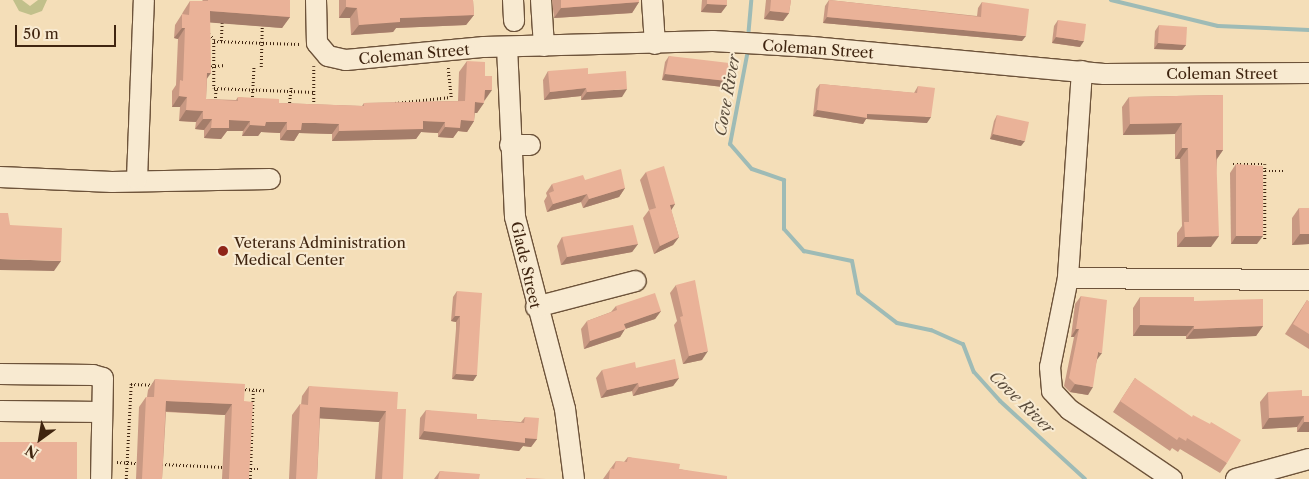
<!DOCTYPE html>
<style>
body{margin:0}
#map{position:relative;width:1309px;height:479px;overflow:hidden;background:#f4deb8;font-family:"Libre Caslon Text",serif}
div>[style]{position:absolute}
.green>*{inset:0;background:#c1c08b}
.stream>*{height:4px;margin:-2px;padding:0 2px;transform-origin:2px;border-radius:2px;background:#9ebbb6}
.path>*{height:2.5px;margin-top:-1.25px;transform-origin:0;background:repeating-linear-gradient(90deg,#402510 0 1px,transparent 0 3.5px)}
.roads{filter:drop-shadow(1px 0 #6d533a) drop-shadow(-1px 0 #6d533a) drop-shadow(0 1px #6d533a) drop-shadow(0 -1px #6d533a)}
.minor>*{height:20px;margin:-10px;padding:0 10px;transform-origin:10px;border-radius:10px;background:#f8ead1}
.wall>*{inset:0;background:#c99983}
.shaded-wall>*{inset:0;background:#a47d6a}
.building>*{inset:0;background:#eab298}
.dots>*{width:14px;height:14px;translate:-50% -50%;box-sizing:border-box;border:2px solid #f8ead1;border-radius:50%}
span{translate:-50% -50%;white-space:nowrap;text-align:center;line-height:1.15;-webkit-text-stroke:4px #f8ead1;paint-order:stroke}
.street-label{font-size:15px;color:#402510}
.poi-label{font-size:15px;color:#402510}
.left{translate:0 -50%;text-align:left}
.water-label{font-size:16px;color:#584a3a;font-style:italic}
.north{position:absolute;left:15px;top:414px;width:50px;height:50px;-webkit-text-stroke:4px #f8ead1;paint-order:stroke;rotate:212deg;font-size:14px;font-weight:700;line-height:20px;text-align:center;color:#402510}
.north::after{content:'';display:block;margin:auto;width:18px;height:22px;background:#402510;clip-path:polygon(50% 0,100% 100%,50% 72%,0 100%)}
.scale{position:absolute;left:15px;top:25px;width:101px;height:22px;box-sizing:border-box;border:2px solid #402510;border-top:0;padding-left:6px;font-size:15px;line-height:18px;white-space:nowrap;color:#402510;-webkit-text-stroke:4px #f8ead1;paint-order:stroke}
</style>
<div id="map">
<div class="green">
<i style="clip-path:polygon(13px 0,22px 0,30px 6px,38px 0,47px 0,42px 11px,31px 15px,19px 11px)"></i>
</div>
<div class="stream">
<i style="left:1111px;top:0;width:110px;rotate:13.7deg"></i>
<i style="left:1218px;top:26px;width:91px;rotate:2.5deg"></i>
<i style="left:748px;top:38px;width:38px;rotate:-85deg"></i>
<i style="left:748px;top:50px;width:96px;rotate:100.8deg"></i>
<i style="left:730px;top:144px;width:33px;rotate:49deg"></i>
<i style="left:752px;top:169px;width:34px;rotate:19deg"></i>
<i style="left:784px;top:180px;width:49px;rotate:90deg"></i>
<i style="left:784px;top:229px;width:30px;rotate:48deg"></i>
<i style="left:804px;top:251px;width:49px;rotate:11.8deg"></i>
<i style="left:852px;top:261px;width:33px;rotate:79deg"></i>
<i style="left:858px;top:293px;width:49px;rotate:37.6deg"></i>
<i style="left:897px;top:323px;width:35px;rotate:12deg"></i>
<i style="left:931px;top:330px;width:35px;rotate:24deg"></i>
<i style="left:963px;top:344px;width:30px;rotate:69deg"></i>
<i style="left:974px;top:372px;width:39px;rotate:48deg"></i>
<i style="left:1000px;top:401px;width:115px;rotate:42.5deg"></i>
</div>
<div class="path">
<i style="left:209px;top:34px;width:7px;rotate:45deg"></i>
<i style="left:214px;top:39px;width:49px;rotate:90deg"></i>
<i style="left:214px;top:88px;width:100px;rotate:2.3deg"></i>
<i style="left:214px;top:41px;width:86px;rotate:2deg"></i>
<i style="left:221px;top:41px;width:19px;rotate:-87deg"></i>
<i style="left:314px;top:66px;width:41px;rotate:90deg"></i>
<i style="left:208px;top:67px;width:16px;rotate:-7deg"></i>
<i style="left:261px;top:67px;width:40px;rotate:-88.6deg"></i>
<i style="left:252px;top:100px;width:34px;rotate:-87deg"></i>
<i style="left:215px;top:101px;width:13px;rotate:-86deg"></i>
<i style="left:395px;top:103px;width:56px;rotate:-6.1deg"></i>
<i style="left:451px;top:97px;width:31px;rotate:-96deg"></i>
<i style="left:289px;top:106px;width:20px;rotate:-84deg"></i>
<i style="left:1233px;top:164px;width:32px"></i>
<i style="left:1265px;top:164px;width:75px;rotate:90deg"></i>
<i style="left:1265px;top:171px;width:19px"></i>
<i style="left:242px;top:389px;width:22px;rotate:3deg"></i>
<i style="left:117px;top:462px;width:22px;rotate:3deg"></i>
<i style="left:162px;top:464px;width:62px;rotate:2.8deg"></i>
<i style="left:247px;top:469px;width:14px"></i>
<i style="left:126px;top:479px;width:95px;rotate:-87deg"></i>
<i style="left:131px;top:384px;width:23px;rotate:2deg"></i>
<i style="left:250px;top:479px;width:88px;rotate:-88deg"></i>
</div>
<div class="roads">
<div class="minor">
<i style="left:316px;top:0;width:43px;rotate:88.7deg"></i>
<i style="left:317px;top:43px;width:17px;rotate:50deg"></i>
<i style="left:328px;top:56px;width:18px;rotate:13deg"></i>
<i style="left:346px;top:60px;width:139px;rotate:-5.4deg"></i>
<i style="left:484px;top:47px;width:229px;rotate:-1.5deg"></i>
<i style="left:713px;top:41px;width:99px;rotate:3.5deg"></i>
<i style="left:812px;top:47px;width:293px;rotate:5.3deg"></i>
<i style="left:1104px;top:74px;width:205px;rotate:-0.3deg"></i>
<i style="left:513px;top:0;width:21px;rotate:87deg"></i>
<i style="left:541px;top:0;width:46px;rotate:86.3deg"></i>
<i style="left:652px;top:0;width:44px;rotate:86.1deg"></i>
<i style="left:507px;top:47px;width:170px;rotate:87.3deg"></i>
<i style="left:515px;top:217px;width:198px;rotate:75.4deg"></i>
<i style="left:565px;top:409px;width:71px;rotate:82.7deg"></i>
<i style="left:1082px;top:71px;width:207px;rotate:93.9deg"></i>
<i style="left:1068px;top:278px;width:241px;rotate:0.5deg"></i>
<i style="left:510px;top:145px;width:20px"></i>
<i style="left:0;top:177px;width:112px;rotate:2.6deg"></i>
<i style="left:112px;top:182px;width:158px;rotate:-1.1deg"></i>
<i style="left:137px;top:179px;width:179px;rotate:-87.8deg"></i>
<i style="left:1068px;top:278px;width:91px;rotate:101.4deg"></i>
<i style="left:1050px;top:367px;width:24px;rotate:85deg"></i>
<i style="left:1052px;top:391px;width:26px;rotate:47deg"></i>
<i style="left:1070px;top:410px;width:123px;rotate:34.1deg"></i>
<i style="left:536px;top:307px;width:103px;rotate:-14.6deg"></i>
<i style="left:0;top:374px;width:93px;rotate:0.6deg"></i>
<i style="left:93px;top:375px;width:10px;rotate:17deg"></i>
<i style="left:103px;top:378px;width:101px;rotate:91.1deg"></i>
<i style="left:0;top:411px;width:102px;rotate:0.6deg"></i>
<i style="left:1236px;top:479px;width:76px;rotate:-15.3deg"></i>
</div>
</div>
<div class="wall">
<i style="clip-path:polygon(203px 0,290px 0,290px 17px,282px 28px,210px 22px,206px 99px,236px 100px,238px 97px,279px 103px,362px 106px,364px 103px,458px 101px,459px 72px,467px 61px,485px 100px,477px 113px,475px 113px,474px 121px,467px 132px,458px 131px,453px 138px,438px 137px,438px 133px,421px 132px,416px 139px,332px 141px,332px 134px,299px 133px,294px 141px,280px 140px,280px 133px,261px 132px,258px 136px,242px 136px,243px 131px,227px 131px,221px 139px,204px 138px,204px 130px,195px 129px,196px 122px,179px 121px,180px 107px,172px 107px,172px 91px,176px 85px,178px 39px,174px 38px,175px 25px,182px 14px,183px 12px,190px 1px,202px 1px)"></i>
<i style="clip-path:polygon(339px 0,473px 0,474px 15px,466px 25px,396px 28px,393px 32px,351px 35px,350px 18px,339px 18px)"></i>
<i style="clip-path:polygon(552px 0,639px 0,639px 2px,632px 13px,554px 18px)"></i>
<i style="clip-path:polygon(702px 0,727px 0,727px 5px,721px 13px,701px 12px)"></i>
<i style="clip-path:polygon(766px 0,791px 0,789px 13px,783px 21px,764px 19px)"></i>
<i style="clip-path:polygon(829px 0,977px 16px,978px 8px,982px 2px,1022px 41px,823px 23px,825px 6px)"></i>
<i style="clip-path:polygon(1058px 20px,1080px 47px,1052px 43px,1054px 26px)"></i>
<i style="clip-path:polygon(1159px 25px,1186px 45px,1182px 50px,1154px 49px,1155px 31px)"></i>
<i style="clip-path:polygon(669px 56px,727px 81px,723px 87px,662px 80px,665px 62px)"></i>
<i style="clip-path:polygon(548px 71px,588px 74px,622px 97px,581px 100px,581px 96px,544px 100px,543px 80px)"></i>
<i style="clip-path:polygon(820px 84px,914px 93px,918px 86px,927px 123px,866px 119px,863px 124px,813px 116px,816px 89px)"></i>
<i style="clip-path:polygon(1223px 95px,1223px 150px,1217px 159px,1211px 247px,1177px 247px,1177px 233px,1182px 226px,1180px 159px,1175px 159px,1175px 134px,1123px 135px,1122px 107px,1129px 97px)"></i>
<i style="clip-path:polygon(997px 115px,1021px 146px,990px 139px,994px 121px)"></i>
<i style="clip-path:polygon(1236px 164px,1257px 244px,1231px 244px,1230px 173px)"></i>
<i style="clip-path:polygon(646px 172px,675px 204px,671px 210px,679px 237px,673px 245px,654px 254px,643px 218px,649px 210px,640px 180px)"></i>
<i style="clip-path:polygon(585px 180px,625px 188px,619px 197px,583px 208px,581px 202px,547px 212px,544px 201px,547px 196px,546px 193px,552px 184px)"></i>
<i style="clip-path:polygon(1299px 208px,1309px 208px,1309px 244px,1292px 245px,1292px 218px)"></i>
<i style="clip-path:polygon(562px 237px,638px 244px,632px 252px,561px 265px,557px 246px)"></i>
<i style="clip-path:polygon(676px 285px,702px 360px,683px 364px,674px 325px,677px 321px,670px 293px)"></i>
<i style="clip-path:polygon(457px 291px,477px 375px,473px 381px,452px 379px,456px 329px,456px 322px,451px 321px,453px 297px)"></i>
<i style="clip-path:polygon(1081px 296px,1097px 360px,1088px 395px,1070px 392px,1064px 386px,1074px 337px,1071px 337px,1075px 304px)"></i>
<i style="clip-path:polygon(1140px 297px,1194px 301px,1263px 326px,1256px 336px,1186px 339px,1186px 336px,1133px 336px,1133px 308px)"></i>
<i style="clip-path:polygon(1307px 300px,1309px 302px,1309px 349px,1285px 334px)"></i>
<i style="clip-path:polygon(616px 306px,661px 311px,655px 319px,625px 329px,620px 337px,584px 349px,581px 329px,587px 321px,611px 312px)"></i>
<i style="clip-path:polygon(636px 368px,679px 378px,673px 386px,633px 396px,632px 391px,601px 398px,596px 378px,602px 370px)"></i>
<i style="clip-path:polygon(1135px 378px,1227px 463px,1220px 473px,1180px 449px,1178px 452px,1172px 448px,1170px 451px,1113px 412px)"></i>
<i style="clip-path:polygon(155px 379px,244px 401px,249px 479px,222px 479px,225px 415px,166px 412px,162px 479px,136px 479px,139px 407px,146px 397px,147px 397px,148px 390px)"></i>
<i style="clip-path:polygon(309px 386px,397px 409px,403px 479px,375px 479px,379px 422px,320px 418px,317px 479px,289px 479px,292px 415px,300px 404px,301px 405px,302px 396px)"></i>
<i style="clip-path:polygon(1268px 392px,1302px 396px,1309px 396px,1309px 432px,1297px 432px,1297px 427px,1262px 429px,1260px 402px)"></i>
<i style="clip-path:polygon(426px 410px,477px 419px,521px 422px,525px 417px,537px 439px,531px 447px,523px 446px,519px 451px,419px 439px,420px 418px)"></i>
<i style="clip-path:polygon(628px 457px,679px 469px,727px 479px,603px 479px,616px 461px,624px 462px)"></i>
<i style="clip-path:polygon(440px 471px,479px 479px,434px 479px)"></i>
</div>
<div class="shaded-wall">
<i style="clip-path:polygon(639px 2px,632px 13px,554px 18px,561px 8px)"></i>
<i style="clip-path:polygon(707px 4px,727px 5px,721px 13px,701px 12px)"></i>
<i style="clip-path:polygon(346px 7px,357px 8px,350px 18px,339px 18px)"></i>
<i style="clip-path:polygon(210px 11px,290px 17px,282px 28px,203px 22px)"></i>
<i style="clip-path:polygon(770px 11px,789px 13px,783px 21px,764px 19px)"></i>
<i style="clip-path:polygon(474px 15px,466px 25px,396px 28px,393px 32px,351px 35px,359px 25px,400px 18px)"></i>
<i style="clip-path:polygon(827px 17px,1026px 36px,1022px 41px,823px 23px)"></i>
<i style="clip-path:polygon(182px 28px,185px 28px,178px 39px,174px 38px)"></i>
<i style="clip-path:polygon(1056px 37px,1084px 41px,1080px 47px,1052px 43px)"></i>
<i style="clip-path:polygon(1158px 43px,1186px 45px,1182px 50px,1154px 49px)"></i>
<i style="clip-path:polygon(207px 73px,211px 73px,203px 84px)"></i>
<i style="clip-path:polygon(665px 74px,727px 81px,723px 87px,662px 80px)"></i>
<i style="clip-path:polygon(586px 88px,581px 96px,544px 100px,550px 92px)"></i>
<i style="clip-path:polygon(627px 89px,622px 97px,581px 100px,587px 92px)"></i>
<i style="clip-path:polygon(485px 90px,492px 90px,485px 100px,477px 100px)"></i>
<i style="clip-path:polygon(179px 96px,187px 97px,180px 107px,172px 107px)"></i>
<i style="clip-path:polygon(475px 102px,484px 103px,477px 113px,468px 113px)"></i>
<i style="clip-path:polygon(186px 110px,203px 111px,196px 122px,179px 121px)"></i>
<i style="clip-path:polygon(817px 110px,931px 117px,927px 123px,866px 119px,863px 124px,813px 116px)"></i>
<i style="clip-path:polygon(203px 119px,212px 119px,204px 130px,195px 129px)"></i>
<i style="clip-path:polygon(229px 120px,250px 121px,243px 131px,227px 131px,221px 139px,204px 138px,211px 128px)"></i>
<i style="clip-path:polygon(461px 120px,474px 121px,467px 132px,458px 131px,453px 138px,438px 137px,445px 127px)"></i>
<i style="clip-path:polygon(423px 121px,445px 122px,438px 133px,421px 132px,416px 139px,332px 141px,339px 131px)"></i>
<i style="clip-path:polygon(266px 122px,287px 122px,280px 133px,261px 132px,258px 136px,242px 136px,250px 125px)"></i>
<i style="clip-path:polygon(302px 123px,315px 123px,339px 124px,332px 134px,299px 133px,294px 141px,280px 140px,287px 130px)"></i>
<i style="clip-path:polygon(1182px 123px,1175px 134px,1123px 135px,1130px 124px)"></i>
<i style="clip-path:polygon(993px 134px,1025px 141px,1021px 146px,990px 139px)"></i>
<i style="clip-path:polygon(1182px 148px,1188px 148px,1180px 159px,1175px 159px)"></i>
<i style="clip-path:polygon(1216px 150px,1223px 150px,1216px 160px)"></i>
<i style="clip-path:polygon(625px 188px,619px 197px,583px 208px,589px 199px)"></i>
<i style="clip-path:polygon(587px 194px,581px 202px,547px 212px,553px 204px)"></i>
<i style="clip-path:polygon(675px 204px,670px 212px,670px 205px)"></i>
<i style="clip-path:polygon(1300px 234px,1309px 234px,1309px 244px,1292px 245px)"></i>
<i style="clip-path:polygon(1219px 236px,1211px 247px,1177px 247px,1185px 237px)"></i>
<i style="clip-path:polygon(1236px 236px,1263px 236px,1257px 244px,1231px 244px)"></i>
<i style="clip-path:polygon(679px 237px,673px 245px,654px 254px,660px 246px)"></i>
<i style="clip-path:polygon(638px 244px,632px 252px,561px 265px,567px 257px)"></i>
<i style="clip-path:polygon(0 259px,61px 261px,54px 271px,0 270px)"></i>
<i style="clip-path:polygon(661px 311px,655px 319px,625px 329px,620px 337px,584px 349px,590px 341px,624px 324px)"></i>
<i style="clip-path:polygon(455px 316px,460px 316px,456px 322px,451px 321px)"></i>
<i style="clip-path:polygon(1140px 325px,1194px 326px,1186px 336px,1133px 336px)"></i>
<i style="clip-path:polygon(1263px 326px,1256px 336px,1186px 339px,1194px 329px)"></i>
<i style="clip-path:polygon(1076px 329px,1079px 329px,1074px 337px,1071px 337px)"></i>
<i style="clip-path:polygon(708px 351px,702px 360px,683px 364px,689px 356px)"></i>
<i style="clip-path:polygon(1098px 352px,1102px 353px,1096px 361px)"></i>
<i style="clip-path:polygon(456px 374px,477px 375px,473px 381px,452px 379px)"></i>
<i style="clip-path:polygon(679px 378px,673px 386px,633px 396px,639px 387px)"></i>
<i style="clip-path:polygon(638px 383px,632px 391px,601px 398px,607px 390px)"></i>
<i style="clip-path:polygon(1075px 384px,1093px 387px,1088px 395px,1070px 392px)"></i>
<i style="clip-path:polygon(166px 401px,232px 404px,225px 415px,159px 411px)"></i>
<i style="clip-path:polygon(320px 407px,386px 411px,379px 422px,313px 418px)"></i>
<i style="clip-path:polygon(1304px 416px,1297px 427px,1262px 429px,1269px 418px)"></i>
<i style="clip-path:polygon(1304px 422px,1309px 422px,1309px 432px,1297px 432px)"></i>
<i style="clip-path:polygon(424px 431px,537px 439px,531px 447px,523px 446px,519px 451px,419px 439px)"></i>
</div>
<div class="building">
<i style="clip-path:polygon(208px 0,290px 0,290px 17px,210px 11px,211px 73px,207px 73px,206px 99px,238px 101px,238px 97px,279px 99px,279px 103px,364px 106px,364px 103px,465px 101px,467px 61px,485px 62px,485px 76px,492px 76px,492px 90px,485px 90px,484px 103px,475px 102px,474px 121px,461px 120px,460px 128px,445px 127px,445px 122px,423px 121px,423px 129px,339px 131px,339px 124px,315px 123px,302px 123px,301px 130px,287px 130px,287px 122px,266px 122px,265px 126px,250px 125px,250px 121px,229px 120px,229px 128px,211px 128px,212px 119px,203px 119px,203px 111px,186px 110px,187px 97px,179px 96px,180px 80px,183px 81px,185px 28px,182px 28px,182px 14px,189px 15px,190px 1px,208px 1px)"></i>
<i style="clip-path:polygon(346px 0,473px 0,474px 15px,400px 18px,400px 22px,359px 25px,357px 8px,346px 7px)"></i>
<i style="clip-path:polygon(561px 0,639px 0,639px 2px,561px 8px)"></i>
<i style="clip-path:polygon(707px 0,727px 0,727px 5px,707px 4px)"></i>
<i style="clip-path:polygon(771px 0,791px 0,789px 13px,770px 11px)"></i>
<i style="clip-path:polygon(829px 0,981px 17px,982px 2px,1029px 9px,1026px 36px,827px 17px)"></i>
<i style="clip-path:polygon(1058px 20px,1086px 24px,1084px 41px,1056px 37px)"></i>
<i style="clip-path:polygon(1159px 25px,1187px 27px,1186px 45px,1158px 43px)"></i>
<i style="clip-path:polygon(669px 56px,729px 63px,727px 81px,665px 74px)"></i>
<i style="clip-path:polygon(588px 68px,588px 74px,626px 71px,627px 89px,587px 92px,586px 88px,550px 92px,548px 71px)"></i>
<i style="clip-path:polygon(820px 84px,917px 93px,918px 86px,935px 88px,931px 117px,867px 114px,867px 118px,817px 110px)"></i>
<i style="clip-path:polygon(1223px 95px,1223px 150px,1216px 150px,1219px 236px,1185px 237px,1184px 222px,1189px 222px,1188px 148px,1182px 148px,1182px 123px,1130px 124px,1129px 97px)"></i>
<i style="clip-path:polygon(997px 115px,1029px 122px,1025px 141px,993px 134px)"></i>
<i style="clip-path:polygon(1236px 164px,1263px 166px,1263px 236px,1236px 236px)"></i>
<i style="clip-path:polygon(664px 166px,675px 204px,670px 205px,679px 237px,660px 246px,649px 210px,656px 208px,646px 172px)"></i>
<i style="clip-path:polygon(621px 169px,625px 188px,589px 199px,587px 194px,553px 204px,549px 193px,554px 191px,552px 184px,583px 175px,585px 180px)"></i>
<i style="clip-path:polygon(1299px 208px,1309px 208px,1309px 234px,1300px 234px)"></i>
<i style="clip-path:polygon(0 213px,8px 213px,10px 225px,62px 228px,61px 261px,0 259px)"></i>
<i style="clip-path:polygon(633px 225px,638px 244px,567px 257px,562px 237px)"></i>
<i style="clip-path:polygon(695px 280px,708px 351px,689px 356px,680px 317px,683px 316px,676px 285px)"></i>
<i style="clip-path:polygon(457px 291px,482px 293px,477px 375px,456px 374px,460px 323px,460px 316px,455px 316px)"></i>
<i style="clip-path:polygon(655px 293px,661px 311px,624px 324px,626px 329px,590px 341px,587px 321px,617px 310px,616px 306px)"></i>
<i style="clip-path:polygon(1081px 296px,1107px 300px,1102px 353px,1098px 352px,1093px 387px,1075px 384px,1069px 378px,1079px 329px,1076px 329px)"></i>
<i style="clip-path:polygon(1140px 297px,1194px 297px,1194px 301px,1263px 299px,1263px 326px,1194px 329px,1194px 326px,1140px 325px)"></i>
<i style="clip-path:polygon(1307px 300px,1309px 302px,1309px 334px,1293px 324px)"></i>
<i style="clip-path:polygon(675px 359px,679px 378px,639px 387px,638px 383px,607px 390px,602px 370px,635px 362px,636px 368px)"></i>
<i style="clip-path:polygon(1135px 378px,1192px 417px,1193px 415px,1210px 424px,1211px 422px,1241px 440px,1227px 463px,1187px 438px,1186px 441px,1179px 437px,1177px 440px,1120px 401px)"></i>
<i style="clip-path:polygon(155px 379px,245px 384px,244px 401px,253px 402px,249px 479px,229px 479px,232px 404px,166px 401px,162px 479px,142px 479px,146px 397px,154px 397px)"></i>
<i style="clip-path:polygon(309px 386px,398px 392px,397px 409px,406px 409px,403px 479px,382px 479px,386px 411px,320px 407px,317px 479px,296px 479px,300px 404px,308px 405px)"></i>
<i style="clip-path:polygon(1302px 390px,1302px 396px,1309px 396px,1309px 422px,1304px 422px,1304px 416px,1269px 418px,1268px 392px)"></i>
<i style="clip-path:polygon(426px 410px,477px 414px,477px 419px,524px 423px,525px 417px,539px 418px,537px 439px,525px 438px,525px 443px,424px 431px)"></i>
<i style="clip-path:polygon(0 442px,77px 442px,77px 479px,0 479px)"></i>
<i style="clip-path:polygon(628px 457px,680px 464px,679px 469px,727px 476px,727px 479px,609px 479px,610px 468px,614px 469px,616px 461px,627px 462px)"></i>
<i style="clip-path:polygon(440px 471px,480px 474px,479px 479px,438px 479px)"></i>
<i style="clip-path:polygon(526px 478px,546px 479px,526px 479px)"></i>
</div>
<div class="dots">
<i style="left:223px;top:251px;background:#8f2418"></i>
</div>
<div class="street-label">
<span style="left:818px;top:49px;rotate:4deg">Coleman Street</span>
<span style="left:414px;top:54px;rotate:-5deg">Coleman Street</span>
<span style="left:1222px;top:74px">Coleman Street</span>
<span style="left:526px;top:265px;rotate:77deg">Glade Street</span>
</div>
<div class="poi-label">
<span class="left" style="left:234px;top:251px">Veterans Administration<br>Medical Center</span>
</div>
<div class="water-label">
<span style="left:727px;top:95px;rotate:-80deg">Cove River</span>
<span style="left:1022px;top:402px;rotate:44deg">Cove River</span>
</div>
<div class="north">N</div>
<div class="scale">50 m</div>
</div>
